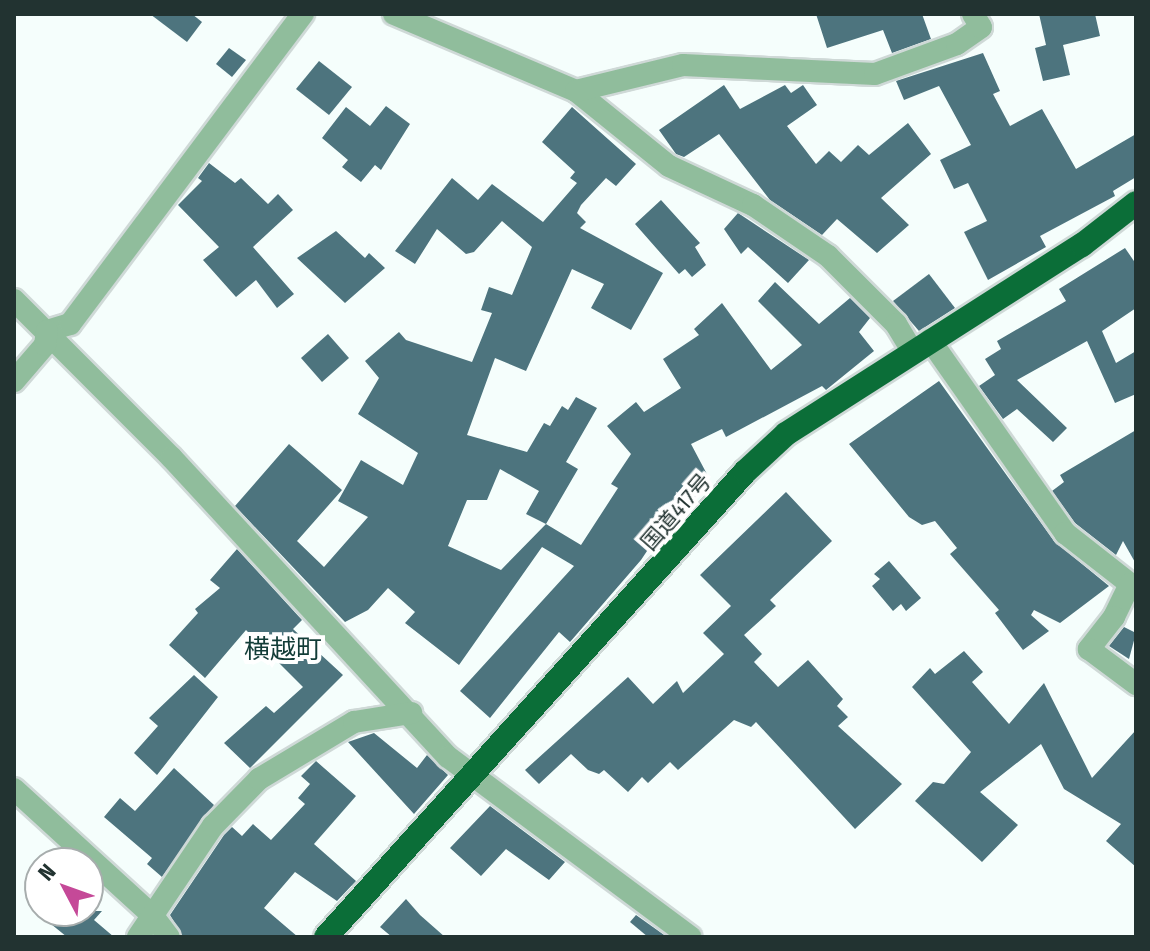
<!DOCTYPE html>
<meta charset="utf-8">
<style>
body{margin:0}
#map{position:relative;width:1150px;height:951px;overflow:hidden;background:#f5fefc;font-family:"Fira Sans Condensed","Noto Sans JP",sans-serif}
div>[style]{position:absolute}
.building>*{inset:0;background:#4d747e}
.roads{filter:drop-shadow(2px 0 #cfd9d7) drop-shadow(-2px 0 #cfd9d7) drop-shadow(0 2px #cfd9d7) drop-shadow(0 -2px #cfd9d7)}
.street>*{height:22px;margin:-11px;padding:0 11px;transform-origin:11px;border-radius:11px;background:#90bd9c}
.highway>*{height:24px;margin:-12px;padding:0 12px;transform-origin:12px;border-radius:12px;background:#0b6e38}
span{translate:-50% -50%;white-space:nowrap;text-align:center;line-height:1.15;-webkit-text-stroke:8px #fff;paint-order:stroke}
.street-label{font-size:22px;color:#223331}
.quarter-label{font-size:26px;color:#123c37}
.frame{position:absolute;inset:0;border:16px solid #223331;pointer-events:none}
.north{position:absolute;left:24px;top:847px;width:80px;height:80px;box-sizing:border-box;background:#fff;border:2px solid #a7adad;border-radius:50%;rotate:311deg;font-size:22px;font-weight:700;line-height:32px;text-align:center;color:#223331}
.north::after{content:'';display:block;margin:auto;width:28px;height:36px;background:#c54998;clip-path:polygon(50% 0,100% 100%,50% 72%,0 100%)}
</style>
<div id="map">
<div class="building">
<i style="clip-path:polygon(150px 14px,192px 14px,202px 22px,187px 42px)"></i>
<i style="clip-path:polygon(816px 14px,922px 14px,931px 39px,892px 53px,883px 30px,827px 48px)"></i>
<i style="clip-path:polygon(1039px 14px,1095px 14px,1100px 36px,1063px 45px,1070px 75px,1043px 81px,1035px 48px,1046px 45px)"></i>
<i style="clip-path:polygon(229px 48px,246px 60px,232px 77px,216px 64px)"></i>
<i style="clip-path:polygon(983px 53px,1000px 91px,993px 94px,1010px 126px,1042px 109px,1076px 169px,1136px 134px,1136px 177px,1113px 191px,1115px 196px,1040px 236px,1046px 247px,988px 280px,964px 232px,987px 221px,968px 183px,954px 189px,940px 160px,971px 145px,939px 86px,904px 100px,896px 81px)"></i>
<i style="clip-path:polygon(319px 61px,352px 87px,329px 115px,296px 89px)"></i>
<i style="clip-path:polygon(724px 85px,740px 109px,785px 85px,791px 93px,803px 85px,817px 105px,787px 126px,816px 164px,829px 151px,841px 162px,858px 145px,869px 155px,908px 123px,931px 154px,881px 198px,909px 225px,877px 253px,837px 219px,822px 235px,770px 200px,719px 134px,684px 157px,676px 154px,659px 130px)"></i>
<i style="clip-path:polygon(386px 106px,410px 124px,381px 170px,375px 165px,361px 182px,342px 167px,348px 160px,322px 138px,346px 107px,370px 126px)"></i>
<i style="clip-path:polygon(evenodd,572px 107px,636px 164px,616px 186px,606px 178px,581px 205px,577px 213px,586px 222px,580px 228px,663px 273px,631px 330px,591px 308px,604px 284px,572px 269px,526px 371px,495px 358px,467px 435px,527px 452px,544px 423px,550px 426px,562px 406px,568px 410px,576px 397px,597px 408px,566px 462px,578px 469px,546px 524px,581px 545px,618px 488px,611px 484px,631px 454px,607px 426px,636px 402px,644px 412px,681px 388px,663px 359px,699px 335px,694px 329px,722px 303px,771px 370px,802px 345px,758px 301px,775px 282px,819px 324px,850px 298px,870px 318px,859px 332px,874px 351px,826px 390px,822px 386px,726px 437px,722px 429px,691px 444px,709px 478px,682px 516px,673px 512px,641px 560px,570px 642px,559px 632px,490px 718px,460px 691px,574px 566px,542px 547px,459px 665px,405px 623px,415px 612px,388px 588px,368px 610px,345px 622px,235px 506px,289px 444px,342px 490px,297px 541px,324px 567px,368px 517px,338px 501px,361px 460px,403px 485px,418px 453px,358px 414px,379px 378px,365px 361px,399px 332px,406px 340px,472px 362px,492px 313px,481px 310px,489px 287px,512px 295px,532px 247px,502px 221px,474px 252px,466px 254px,437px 229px,415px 264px,395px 251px,452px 178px,478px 200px,492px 184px,543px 222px,577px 183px,570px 178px,575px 172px,542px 142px,572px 107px,500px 469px,539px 491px,526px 514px,546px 524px,501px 570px,448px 546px,467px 500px,487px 500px,500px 469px)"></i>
<i style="clip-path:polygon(209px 163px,235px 183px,241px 178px,268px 204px,278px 194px,293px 210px,253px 247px,294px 294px,277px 308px,256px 280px,236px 297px,203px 260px,219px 247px,178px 205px,202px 181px,198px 178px)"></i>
<i style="clip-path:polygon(661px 200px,700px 243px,695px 247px,706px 265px,692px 277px,685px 269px,679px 274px,635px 224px)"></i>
<i style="clip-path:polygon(738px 213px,809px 260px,788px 283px,748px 247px,741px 254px,724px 229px)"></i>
<i style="clip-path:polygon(336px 231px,365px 258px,369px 253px,385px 268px,345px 303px,297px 258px)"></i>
<i style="clip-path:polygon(1125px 248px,1136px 264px,1136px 308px,1102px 331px,1116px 363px,1136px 351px,1136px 394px,1115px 403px,1087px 341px,1017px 380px,1067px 428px,1053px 442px,1017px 409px,1003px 419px,979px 386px,995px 375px,985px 359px,1001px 349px,997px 341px,1066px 301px,1059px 289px)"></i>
<i style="clip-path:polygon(929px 274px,955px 308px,919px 331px,893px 301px)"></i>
<i style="clip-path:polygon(328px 334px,349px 358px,322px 382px,301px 358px)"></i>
<i style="clip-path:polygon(939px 381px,1054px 541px,1109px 586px,1060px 623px,1034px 610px,1031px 615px,1049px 631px,1023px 650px,995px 613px,999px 610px,950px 554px,957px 548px,935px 521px,922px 525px,909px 517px,849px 444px)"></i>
<i style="clip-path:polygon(1136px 430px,1136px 564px,1123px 541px,1116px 555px,1075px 523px,1052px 491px,1064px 482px,1060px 475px)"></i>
<i style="clip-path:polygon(786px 492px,832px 541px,770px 600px,776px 606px,744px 635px,762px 654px,754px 662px,778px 687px,808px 660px,843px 699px,837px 706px,848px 717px,838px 726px,902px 784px,855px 829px,756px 722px,751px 727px,734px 720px,678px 770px,670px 762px,648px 783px,642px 777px,628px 792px,604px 770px,599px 774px,588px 770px,571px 754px,539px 784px,525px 770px,628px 677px,653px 704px,677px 681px,683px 693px,724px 654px,703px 633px,731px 606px,700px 575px)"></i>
<i style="clip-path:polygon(237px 549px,302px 620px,293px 629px,343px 675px,250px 768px,224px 743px,266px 706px,274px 713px,303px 687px,246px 630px,205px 678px,169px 645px,198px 613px,195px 609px,220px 588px,210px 580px)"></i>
<i style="clip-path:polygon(889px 561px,921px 598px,906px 611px,901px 604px,893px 611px,872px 586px,880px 579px,874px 574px)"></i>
<i style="clip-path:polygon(1124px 627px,1136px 633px,1129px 659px,1109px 646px)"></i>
<i style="clip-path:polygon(964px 651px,983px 672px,972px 682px,1009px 724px,1044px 683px,1092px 778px,1136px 730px,1136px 867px,1106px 841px,1121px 824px,1064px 789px,1041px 744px,980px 792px,1018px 825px,982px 862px,915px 801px,933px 782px,944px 784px,971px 752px,912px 687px,930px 668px,935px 674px)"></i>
<i style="clip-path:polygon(194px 675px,218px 697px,157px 775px,134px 753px,158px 726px,149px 718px)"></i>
<i style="clip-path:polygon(374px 733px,417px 768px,427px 755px,448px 775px,414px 814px,348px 742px)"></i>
<i style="clip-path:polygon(316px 761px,356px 796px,314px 844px,356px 881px,337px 901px,295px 872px,264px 908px,298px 937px,183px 937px,170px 915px,224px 835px,232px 827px,242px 836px,253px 824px,271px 840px,305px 804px,298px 798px,310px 784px,301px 776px)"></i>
<i style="clip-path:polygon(174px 768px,214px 805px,162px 877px,147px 864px,152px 858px,104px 817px,120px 798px,135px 811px)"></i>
<i style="clip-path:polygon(490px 806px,565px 862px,549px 880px,506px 849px,481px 876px,450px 848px)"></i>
<i style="clip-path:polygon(406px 899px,420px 915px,445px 937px,392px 937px,380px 927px)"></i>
<i style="clip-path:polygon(35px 911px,102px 911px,94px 920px,114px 937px,67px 937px)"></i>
<i style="clip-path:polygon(636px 915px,667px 937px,648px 937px,630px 922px)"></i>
</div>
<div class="roads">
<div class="street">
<i style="left:394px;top:14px;width:198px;rotate:22.9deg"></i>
<i style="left:576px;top:91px;width:119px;rotate:38.9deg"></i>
<i style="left:669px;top:166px;width:93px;rotate:24.9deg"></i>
<i style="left:753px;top:205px;width:91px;rotate:34.2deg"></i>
<i style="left:828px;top:256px;width:96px;rotate:45deg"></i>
<i style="left:896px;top:324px;width:31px;rotate:59deg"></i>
<i style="left:576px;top:91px;width:110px;rotate:-13.7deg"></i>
<i style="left:683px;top:65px;width:192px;rotate:2.7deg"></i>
<i style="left:875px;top:74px;width:87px;rotate:-20.1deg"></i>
<i style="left:957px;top:44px;width:29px;rotate:-35deg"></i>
<i style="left:981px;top:27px;width:15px;rotate:-122deg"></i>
<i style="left:14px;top:300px;width:223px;rotate:45deg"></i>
<i style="left:172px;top:458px;width:407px;rotate:47.3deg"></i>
<i style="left:448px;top:757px;width:302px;rotate:36.6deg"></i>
<i style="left:47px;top:331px;width:24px;rotate:-17deg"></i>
<i style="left:70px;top:324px;width:388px;rotate:-53.1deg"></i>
<i style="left:930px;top:340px;width:236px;rotate:55deg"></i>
<i style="left:1065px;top:533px;width:83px;rotate:38.1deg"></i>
<i style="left:1130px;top:584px;width:37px;rotate:116deg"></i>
<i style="left:1114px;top:617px;width:41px;rotate:128deg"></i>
<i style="left:1089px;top:649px;width:59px;rotate:36.7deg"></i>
<i style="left:14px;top:381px;width:48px;rotate:-49.3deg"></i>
<i style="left:45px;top:345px;width:14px;rotate:-82deg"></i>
<i style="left:14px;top:789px;width:188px;rotate:42.4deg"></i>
<i style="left:153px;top:916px;width:26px;rotate:53deg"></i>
<i style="left:138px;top:937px;width:134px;rotate:-56deg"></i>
<i style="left:213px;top:826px;width:66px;rotate:-45.6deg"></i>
<i style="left:259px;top:779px;width:111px;rotate:-31deg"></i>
<i style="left:354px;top:722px;width:58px;rotate:-9deg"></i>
</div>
<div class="highway">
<i style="left:326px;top:937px;width:626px;rotate:-47.98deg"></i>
<i style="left:745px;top:472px;width:56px;rotate:-42.8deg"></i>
<i style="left:786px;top:434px;width:351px;rotate:-32.6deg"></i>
<i style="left:1082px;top:245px;width:68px;rotate:-37.9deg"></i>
</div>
</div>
<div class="street-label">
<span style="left:676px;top:512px;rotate:-49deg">国道417号</span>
</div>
<div class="quarter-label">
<span style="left:283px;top:650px">横越町</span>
</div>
<div class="frame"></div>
<div class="north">N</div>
</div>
